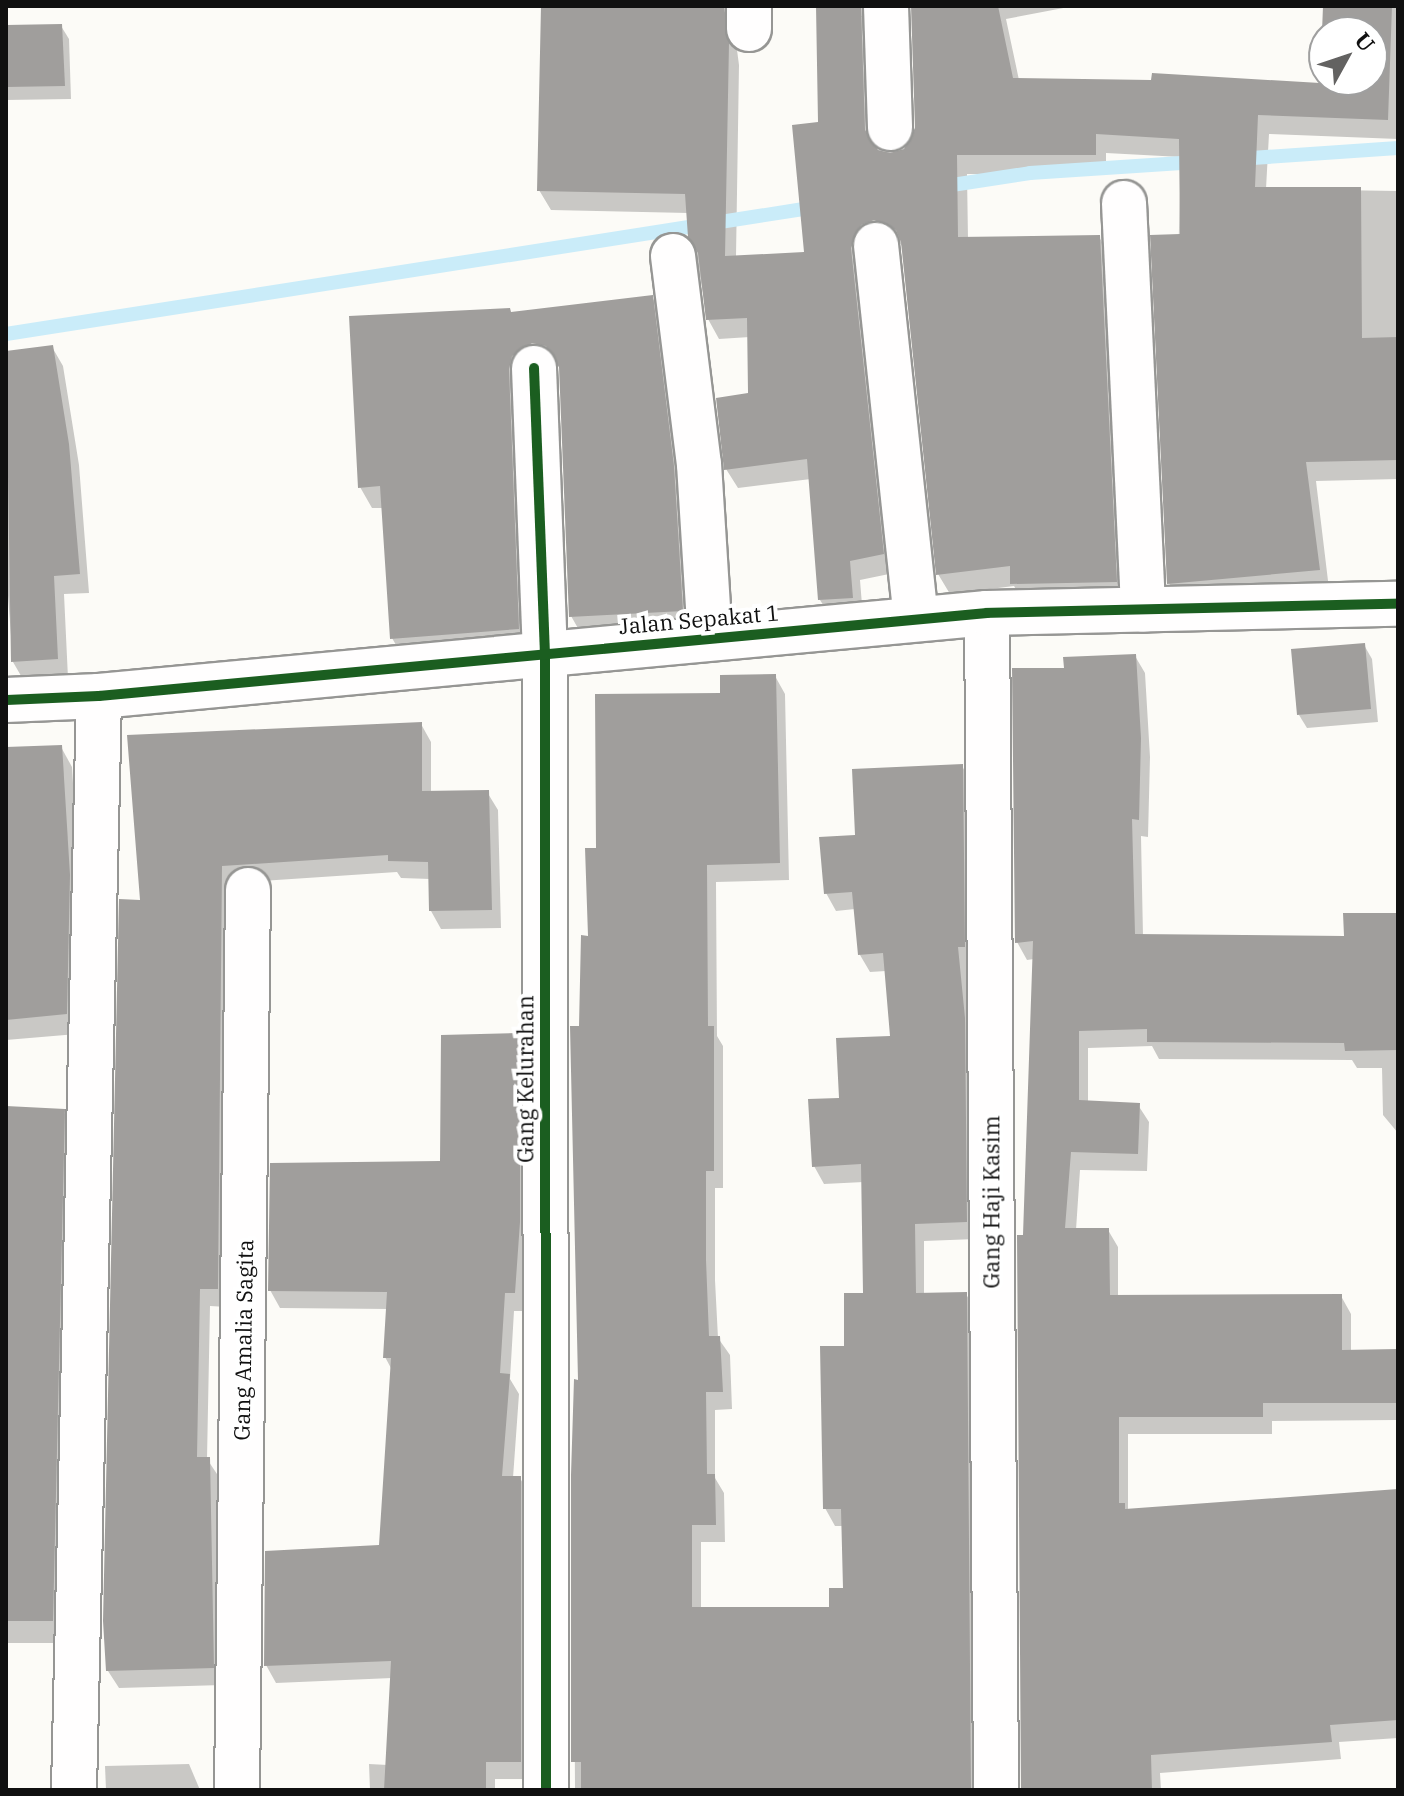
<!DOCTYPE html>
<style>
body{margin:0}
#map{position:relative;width:1404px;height:1796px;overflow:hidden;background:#fcfbf7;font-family:"IBM Plex Serif",serif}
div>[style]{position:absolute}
.shadow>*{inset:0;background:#0003}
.stream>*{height:14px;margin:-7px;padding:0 7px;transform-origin:7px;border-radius:7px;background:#caecf9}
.building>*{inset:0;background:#a09e9c}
.roads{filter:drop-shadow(2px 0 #969694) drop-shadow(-2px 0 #969694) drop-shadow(0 2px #969694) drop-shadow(0 -2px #969694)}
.street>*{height:44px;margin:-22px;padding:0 22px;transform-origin:22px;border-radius:22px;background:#fffefe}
.cycleway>*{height:10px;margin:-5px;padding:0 5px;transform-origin:5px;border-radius:5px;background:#1b5e20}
span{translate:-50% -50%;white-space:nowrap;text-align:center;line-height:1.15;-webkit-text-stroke:8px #fff;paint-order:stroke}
.street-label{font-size:22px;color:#101010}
.frame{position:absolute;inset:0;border:8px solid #101010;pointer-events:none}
.north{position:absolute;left:1308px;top:16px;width:80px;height:80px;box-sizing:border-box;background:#fff;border:2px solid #9f9f9f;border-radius:50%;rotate:50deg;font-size:22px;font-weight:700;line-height:32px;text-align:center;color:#101010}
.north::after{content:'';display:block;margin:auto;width:28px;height:36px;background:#636261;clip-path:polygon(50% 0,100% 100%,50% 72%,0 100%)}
</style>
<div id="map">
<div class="shadow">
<i style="clip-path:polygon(543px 6px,740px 6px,734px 27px,739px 65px,736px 258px,806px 254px,820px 124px,818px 6px,887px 6px,871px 27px,876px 152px,904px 152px,917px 128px,913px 6px,1074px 6px,1006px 19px,1019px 80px,1322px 85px,1324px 32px,1324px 80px,1372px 80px,1372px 32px,1324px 32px,1325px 6px,1398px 6px,1398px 139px,1269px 134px,1266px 189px,1398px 191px,1398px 479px,1316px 481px,1329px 589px,1180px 603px,1169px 583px,1181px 157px,1106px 153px,1106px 174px,967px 174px,968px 239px,1099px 237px,1111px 257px,1127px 601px,1024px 603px,1014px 586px,950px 594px,938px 574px,903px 247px,898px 241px,873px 244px,894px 573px,860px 580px,863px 617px,832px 619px,820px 600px,811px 479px,738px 488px,726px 469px,750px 395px,750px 337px,719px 339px,708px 319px,688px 213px,551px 210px,539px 190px)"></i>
<i style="clip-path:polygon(61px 26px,69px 39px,71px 99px,6px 100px,6px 27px)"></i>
<i style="clip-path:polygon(652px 297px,664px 318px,694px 632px,583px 637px,571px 616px,561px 367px,545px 364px,530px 650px,404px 659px,392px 638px,384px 508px,372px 508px,360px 487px,512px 314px)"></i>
<i style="clip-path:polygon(52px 347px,63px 366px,79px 465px,89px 593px,64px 594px,68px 678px,24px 681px,13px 662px,6px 569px,6px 353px)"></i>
<i style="clip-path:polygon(1364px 645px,1372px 659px,1378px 722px,1307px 728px,1299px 715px)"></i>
<i style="clip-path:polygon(1135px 656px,1145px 673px,1150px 757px,1148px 837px,1141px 836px,1143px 936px,1346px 938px,1398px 915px,1398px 1133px,1383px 1115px,1382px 1068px,1357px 1068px,1352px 1060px,1159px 1059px,1152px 1046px,1088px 1048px,1088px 1103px,1138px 1105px,1149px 1122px,1147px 1171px,1080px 1170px,1076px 1230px,1108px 1230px,1118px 1247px,1118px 1297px,1341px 1296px,1351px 1314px,1351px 1352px,1398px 1351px,1398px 1420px,1272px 1421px,1272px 1434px,1128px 1434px,1128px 1511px,1398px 1491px,1398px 1738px,1339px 1742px,1341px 1759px,1160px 1773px,1161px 1790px,1023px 1790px,1025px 1237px,1034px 959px,1027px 960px,1017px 942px,1066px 670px)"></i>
<i style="clip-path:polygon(775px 676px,785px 694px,789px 880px,716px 882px,717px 1036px,723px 1046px,723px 1188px,715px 1188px,715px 1280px,718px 1338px,730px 1355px,732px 1409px,715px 1410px,715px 1478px,724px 1493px,725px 1542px,701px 1542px,701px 1609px,831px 1609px,845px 1590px,844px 1526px,835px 1526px,825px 1508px,846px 1348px,865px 1295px,864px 1182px,824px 1184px,814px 1166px,841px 1100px,892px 1038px,886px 971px,870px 972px,860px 955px,855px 909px,836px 911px,826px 893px,857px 837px,962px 766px,972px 784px,974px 964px,967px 965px,974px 1037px,976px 1239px,924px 1241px,924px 1294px,966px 1294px,976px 1312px,980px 1790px,575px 1790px,573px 1475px,580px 1382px,581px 1028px,598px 850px,723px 695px)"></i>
<i style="clip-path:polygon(421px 724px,431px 742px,431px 793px,487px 792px,498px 810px,501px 928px,441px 929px,431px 911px,430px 879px,401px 878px,397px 872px,231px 883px,227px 1307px,210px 1306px,207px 1459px,219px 1477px,223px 1685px,119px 1688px,108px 1671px,142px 902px)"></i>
<i style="clip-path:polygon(61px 747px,72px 767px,80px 896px,77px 1034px,6px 1040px,6px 749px)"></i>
<i style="clip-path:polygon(519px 1035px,529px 1053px,525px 1311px,514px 1311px,510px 1379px,519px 1394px,513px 1478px,520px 1478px,530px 1496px,530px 1779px,495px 1779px,495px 1790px,370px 1790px,369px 1764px,388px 1765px,392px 1678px,276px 1683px,266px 1665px,381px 1547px,392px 1370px,385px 1357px,388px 1309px,280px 1308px,270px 1290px,442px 1163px)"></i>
<i style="clip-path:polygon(6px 1108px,63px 1111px,76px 1133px,65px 1643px,6px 1643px)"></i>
<i style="clip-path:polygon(189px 1764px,200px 1790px,106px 1790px,105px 1766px)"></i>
</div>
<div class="stream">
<i style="left:1237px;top:159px;width:161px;rotate:-3.9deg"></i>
<i style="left:939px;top:187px;width:92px;rotate:-8.7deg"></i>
<i style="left:1030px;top:173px;width:167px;rotate:-3.8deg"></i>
<i style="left:6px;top:334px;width:820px;rotate:-8.91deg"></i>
</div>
<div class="building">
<i style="clip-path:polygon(evenodd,541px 6px,724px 6px,729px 43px,725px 256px,804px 252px,792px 125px,818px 122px,816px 6px,861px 6px,865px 130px,878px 150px,890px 153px,904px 149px,915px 128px,911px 6px,998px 6px,1013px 78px,1151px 80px,1152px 73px,1320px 83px,1323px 6px,1392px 6px,1388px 120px,1258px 115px,1255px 187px,1361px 187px,1362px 338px,1398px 337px,1398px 460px,1306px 462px,1320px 570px,1167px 584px,1150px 235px,1180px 234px,1179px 139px,1096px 134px,1096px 155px,957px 155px,958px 237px,1100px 235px,1117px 582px,1010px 584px,1010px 566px,936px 575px,901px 242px,896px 230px,874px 220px,861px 225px,851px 248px,884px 554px,850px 561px,853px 598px,818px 600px,807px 459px,724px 470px,716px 398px,748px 393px,747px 318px,706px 320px,698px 253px,688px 237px,685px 194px,537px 191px,541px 6px,1324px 32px,1372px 32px,1372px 80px,1324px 80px,1324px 32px)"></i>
<i style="clip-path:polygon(62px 24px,65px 86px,6px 87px,6px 25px)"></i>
<i style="clip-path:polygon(653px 295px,674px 466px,683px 611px,569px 617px,559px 367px,546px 346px,532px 343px,512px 356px,509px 369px,519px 629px,390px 639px,380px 486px,358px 488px,349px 316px,510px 308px,511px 312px)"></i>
<i style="clip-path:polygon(53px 345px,69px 444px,80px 574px,54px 576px,58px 659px,11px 662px,6px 351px)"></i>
<i style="clip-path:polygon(1365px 643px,1371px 709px,1297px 715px,1291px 649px)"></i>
<i style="clip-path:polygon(1136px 654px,1141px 738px,1139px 820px,1132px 819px,1135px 934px,1344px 936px,1343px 913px,1398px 913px,1398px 1050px,1345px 1051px,1344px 1043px,1147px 1042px,1147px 1029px,1079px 1031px,1079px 1100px,1140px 1103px,1138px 1154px,1071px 1152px,1065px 1228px,1109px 1228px,1110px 1295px,1342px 1294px,1342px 1350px,1398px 1349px,1398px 1403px,1263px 1403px,1263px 1417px,1119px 1417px,1119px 1503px,1125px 1503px,1125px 1509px,1398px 1489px,1398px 1720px,1330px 1725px,1332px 1742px,1151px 1755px,1152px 1790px,1021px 1790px,1017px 1235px,1023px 1235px,1033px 941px,1015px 943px,1012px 668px,1064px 668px,1063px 657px)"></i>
<i style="clip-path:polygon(776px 674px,780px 863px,707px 865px,708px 1026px,714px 1026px,714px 1171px,706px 1171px,706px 1260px,709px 1336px,720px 1336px,723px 1392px,706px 1392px,707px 1474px,715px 1474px,716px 1525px,692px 1525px,692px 1607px,829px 1607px,829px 1588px,843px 1588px,841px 1509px,823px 1509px,820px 1346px,844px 1346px,844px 1293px,863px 1293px,861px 1164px,812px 1167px,808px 1099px,839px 1098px,836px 1038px,890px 1036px,883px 953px,858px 955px,852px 892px,824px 894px,819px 837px,855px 835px,852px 769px,963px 764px,965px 947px,958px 947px,965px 1018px,967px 1222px,915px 1224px,916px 1293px,967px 1292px,971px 1790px,581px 1790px,581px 1762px,571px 1762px,571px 1475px,574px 1379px,578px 1380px,570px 1026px,579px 1026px,581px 935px,588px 936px,585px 848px,596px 848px,595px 694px,720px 693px,720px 675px)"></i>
<i style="clip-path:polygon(422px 722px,422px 791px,489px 790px,492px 910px,429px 911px,428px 862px,388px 861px,388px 855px,222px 866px,218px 1289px,200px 1289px,197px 1457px,210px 1457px,214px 1668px,106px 1671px,103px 1621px,119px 899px,140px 900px,127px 735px)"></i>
<i style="clip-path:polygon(62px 745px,70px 875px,67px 1014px,6px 1020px,6px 747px)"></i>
<i style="clip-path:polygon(520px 1033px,520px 1222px,515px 1293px,505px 1293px,500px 1373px,510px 1374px,502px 1476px,521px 1476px,521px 1762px,486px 1762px,486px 1790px,384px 1790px,391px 1661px,264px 1666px,265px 1551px,379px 1545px,391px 1358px,383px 1358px,387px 1292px,268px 1291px,270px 1163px,440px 1161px,441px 1035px)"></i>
<i style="clip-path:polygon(6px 1106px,65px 1109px,53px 1621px,6px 1621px)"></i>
</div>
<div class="roads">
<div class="street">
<i style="left:749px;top:6px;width:23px;rotate:90deg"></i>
<i style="left:886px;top:6px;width:122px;rotate:88.1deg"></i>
<i style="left:1124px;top:203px;width:407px;rotate:87.3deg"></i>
<i style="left:876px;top:245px;width:376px;rotate:83.9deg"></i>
<i style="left:673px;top:256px;width:210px;rotate:82.9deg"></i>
<i style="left:699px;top:464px;width:174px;rotate:86.4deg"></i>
<i style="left:534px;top:368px;width:285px;rotate:87.8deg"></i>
<i style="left:545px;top:653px;width:1137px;rotate:89.95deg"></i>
<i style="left:987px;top:613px;width:1177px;rotate:89.56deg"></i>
<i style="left:6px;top:700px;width:93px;rotate:-2.5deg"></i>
<i style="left:99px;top:696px;width:892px;rotate:-5.34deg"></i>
<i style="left:987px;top:613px;width:411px;rotate:-1.3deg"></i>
<i style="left:74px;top:1790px;width:1094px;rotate:-88.69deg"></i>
<i style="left:237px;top:1790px;width:900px;rotate:-89.3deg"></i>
</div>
</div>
<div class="cycleway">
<i style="left:534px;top:368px;width:285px;rotate:87.8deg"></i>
<i style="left:545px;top:653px;width:1137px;rotate:89.95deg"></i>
<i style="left:6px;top:700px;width:93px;rotate:-2.5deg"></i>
<i style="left:99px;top:696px;width:892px;rotate:-5.34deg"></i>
<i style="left:987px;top:613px;width:411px;rotate:-1.3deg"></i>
</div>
<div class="street-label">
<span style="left:699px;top:619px;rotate:-5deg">Jalan Sepakat 1</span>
<span style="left:525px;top:1079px;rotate:-90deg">Gang Kelurahan</span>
<span style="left:991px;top:1202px;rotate:-90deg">Gang Haji Kasim</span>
<span style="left:243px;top:1340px;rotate:-89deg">Gang Amalia Sagita</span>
</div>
<div class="frame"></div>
<div class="north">U</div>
</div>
